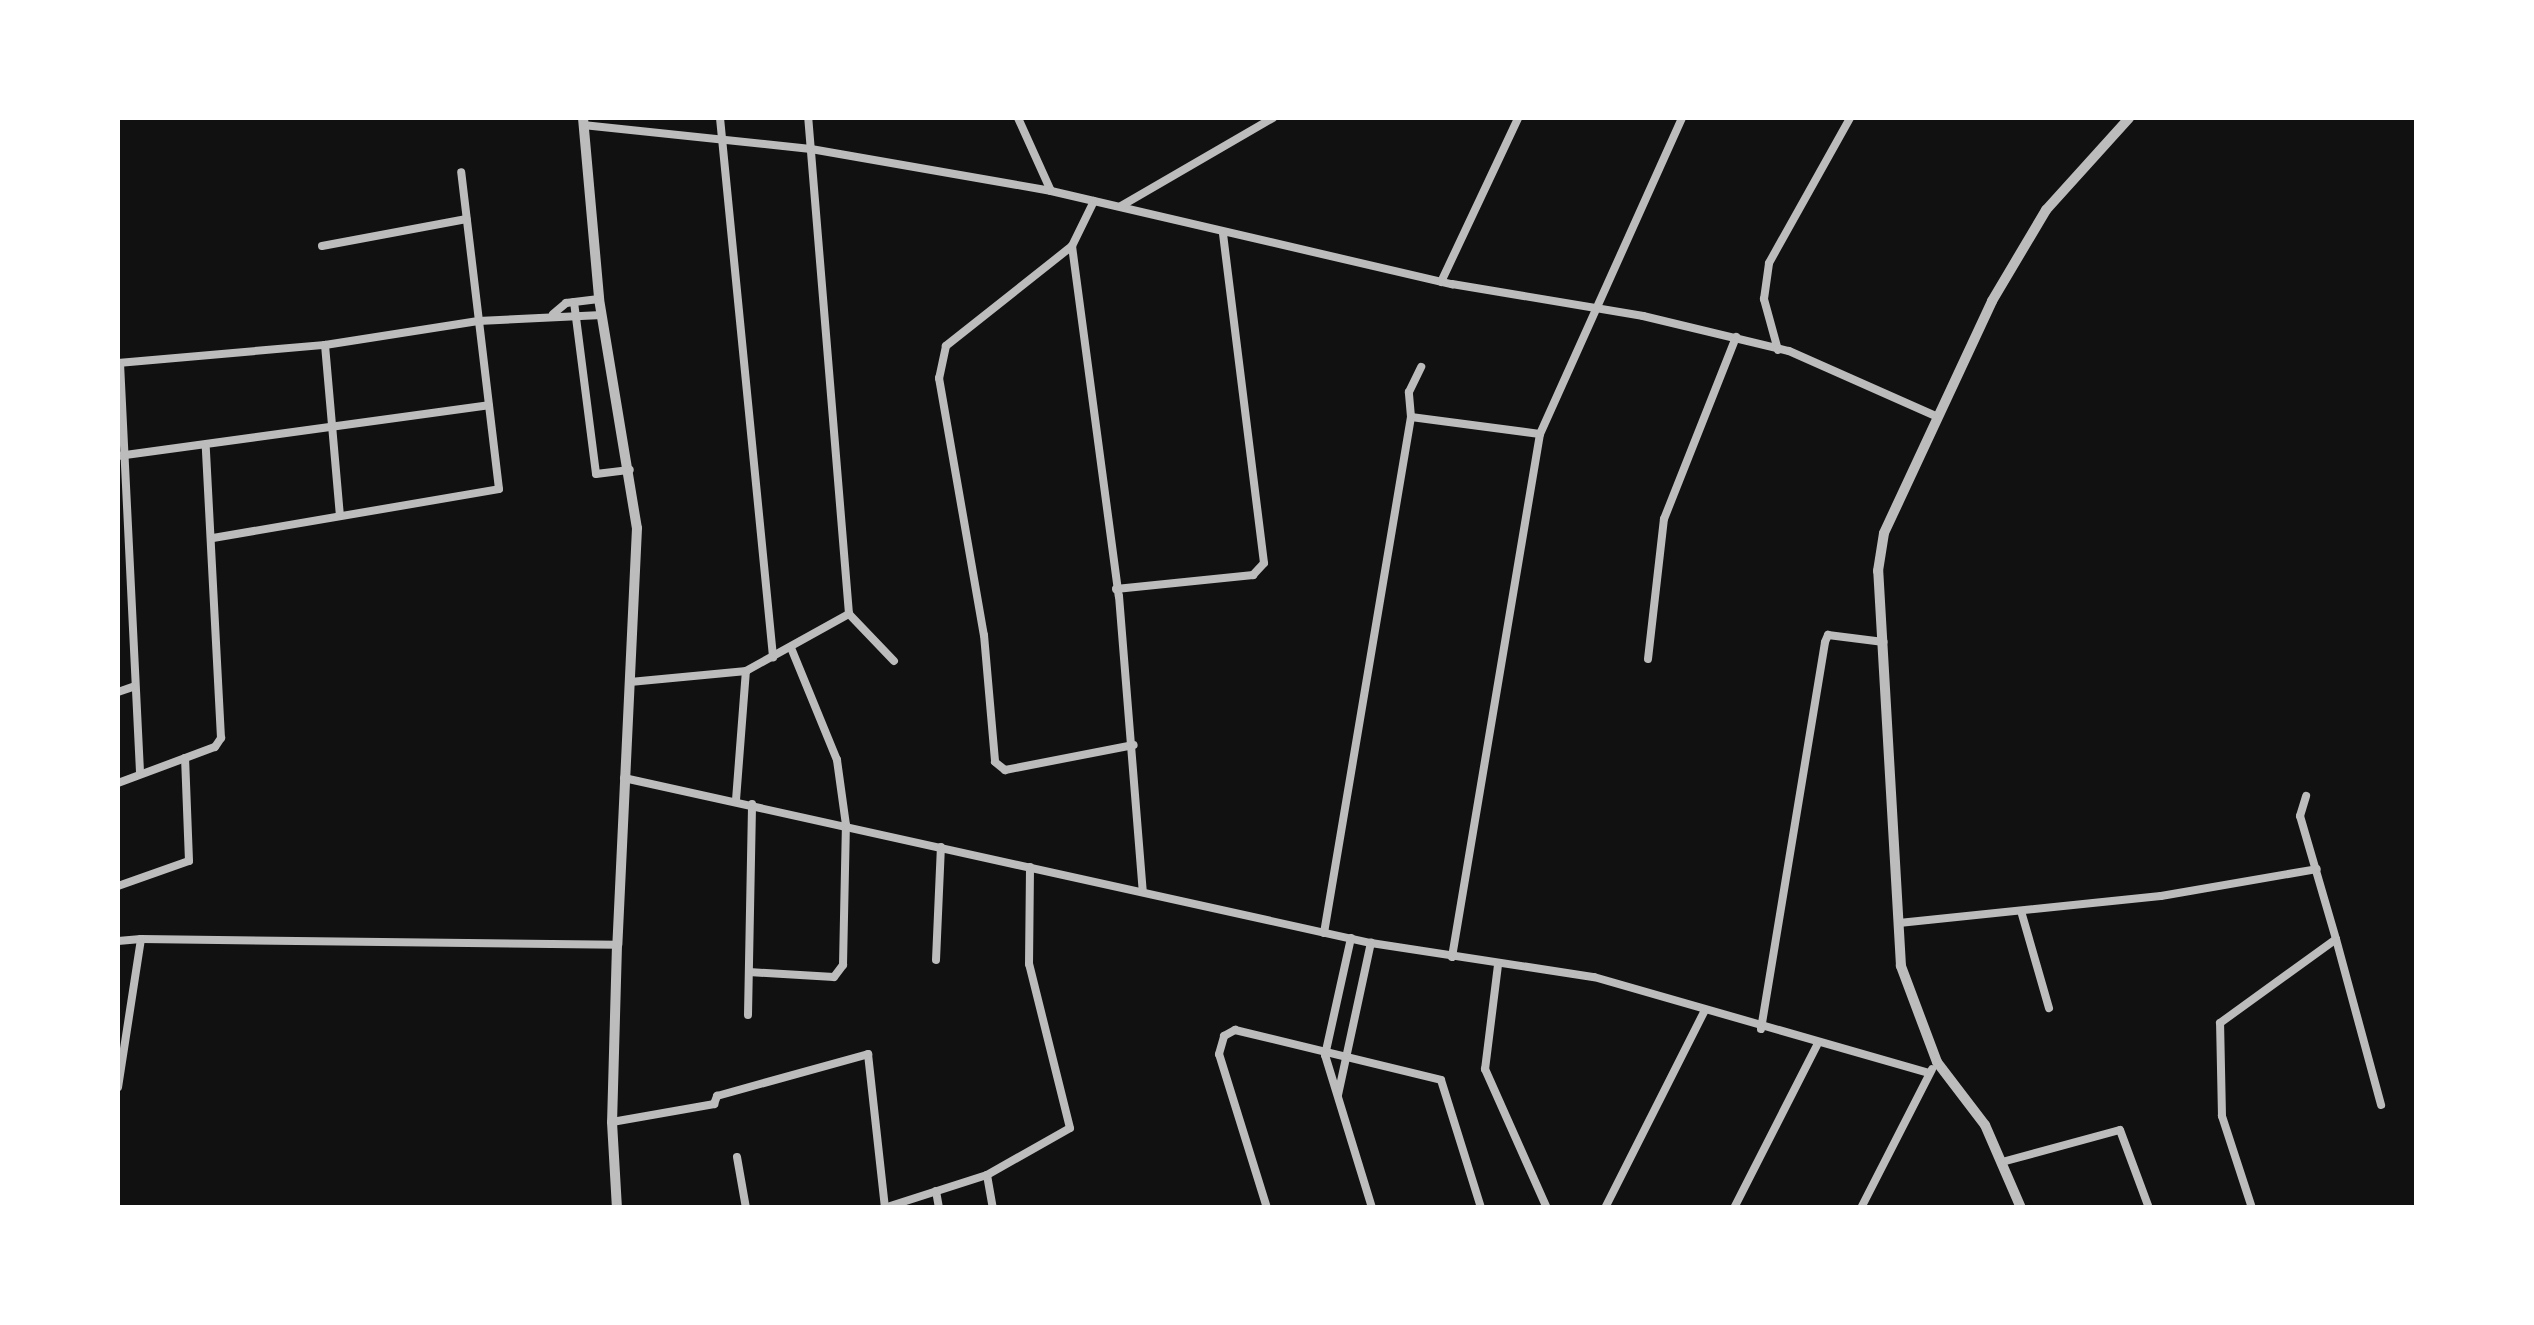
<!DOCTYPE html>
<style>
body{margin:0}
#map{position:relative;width:2534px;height:1325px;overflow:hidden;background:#111;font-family:Karla,sans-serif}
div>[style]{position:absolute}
.minor>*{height:8px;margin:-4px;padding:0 4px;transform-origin:4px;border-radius:4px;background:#bcbcbc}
.tertiary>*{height:10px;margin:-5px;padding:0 5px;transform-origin:5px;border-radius:5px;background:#bcbcbc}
span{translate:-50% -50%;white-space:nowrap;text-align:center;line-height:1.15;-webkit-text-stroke:10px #fff;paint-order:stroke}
.frame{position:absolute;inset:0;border:120px solid #fff;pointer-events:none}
</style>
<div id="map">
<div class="minor">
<i style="left:720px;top:118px;width:542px;rotate:84.38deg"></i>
<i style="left:1018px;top:118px;width:80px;rotate:65.7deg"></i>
<i style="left:583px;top:125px;width:229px;rotate:6deg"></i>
<i style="left:811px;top:149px;width:244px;rotate:9.9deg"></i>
<i style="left:1051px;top:191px;width:412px;rotate:13.1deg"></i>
<i style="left:1452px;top:284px;width:194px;rotate:9.5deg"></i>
<i style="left:1643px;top:316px;width:150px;rotate:13.5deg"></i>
<i style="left:1789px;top:351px;width:161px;rotate:23.9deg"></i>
<i style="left:1094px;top:201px;width:50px;rotate:116.1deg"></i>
<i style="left:1072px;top:246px;width:161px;rotate:141.6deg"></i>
<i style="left:946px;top:346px;width:33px;rotate:102deg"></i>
<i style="left:939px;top:378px;width:261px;rotate:80.1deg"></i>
<i style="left:984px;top:635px;width:127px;rotate:85deg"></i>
<i style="left:995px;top:762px;width:13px;rotate:39deg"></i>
<i style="left:1005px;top:770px;width:131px;rotate:-11deg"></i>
<i style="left:1121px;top:206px;width:176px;rotate:-30.1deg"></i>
<i style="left:322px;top:246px;width:147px;rotate:-10.6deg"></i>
<i style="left:1072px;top:246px;width:353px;rotate:82.4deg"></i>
<i style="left:1119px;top:596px;width:297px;rotate:85.4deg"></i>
<i style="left:1441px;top:282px;width:181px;rotate:-64.8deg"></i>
<i style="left:574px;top:302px;width:173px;rotate:82.7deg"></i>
<i style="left:596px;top:474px;width:34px;rotate:-7deg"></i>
<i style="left:553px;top:314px;width:17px;rotate:-40deg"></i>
<i style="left:566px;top:303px;width:33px;rotate:-7deg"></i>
<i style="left:325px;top:345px;width:171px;rotate:85deg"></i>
<i style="left:1778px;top:350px;width:53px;rotate:-105.4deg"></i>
<i style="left:1764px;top:299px;width:36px;rotate:-82deg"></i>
<i style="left:1769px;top:263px;width:166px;rotate:-60.8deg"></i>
<i style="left:118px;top:363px;width:208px;rotate:-5deg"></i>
<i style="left:325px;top:345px;width:155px;rotate:-8.9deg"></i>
<i style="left:478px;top:321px;width:124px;rotate:-2.8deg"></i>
<i style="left:120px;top:363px;width:411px;rotate:87.2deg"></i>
<i style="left:1411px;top:417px;width:25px;rotate:-95deg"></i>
<i style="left:1409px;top:392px;width:28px;rotate:-64deg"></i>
<i style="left:118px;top:456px;width:374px;rotate:-7.8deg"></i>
<i style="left:213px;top:538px;width:290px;rotate:-9.7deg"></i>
<i style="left:499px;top:489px;width:319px;rotate:-96.8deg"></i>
<i style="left:1116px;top:589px;width:138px;rotate:-5.8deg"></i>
<i style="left:1253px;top:575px;width:16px;rotate:-47deg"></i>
<i style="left:1264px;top:563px;width:332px;rotate:-97.1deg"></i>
<i style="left:849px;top:614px;width:65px;rotate:46.2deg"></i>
<i style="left:1648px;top:659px;width:141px;rotate:-83.5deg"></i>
<i style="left:1664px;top:519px;width:196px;rotate:-68.4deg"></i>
<i style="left:630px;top:682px;width:117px;rotate:-5.4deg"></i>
<i style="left:746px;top:671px;width:118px;rotate:-29deg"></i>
<i style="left:849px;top:614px;width:498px;rotate:-94.7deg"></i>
<i style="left:118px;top:692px;width:18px;rotate:-19deg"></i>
<i style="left:624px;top:778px;width:765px;rotate:12.46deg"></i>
<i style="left:1371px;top:943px;width:226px;rotate:8.7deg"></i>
<i style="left:1594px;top:977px;width:348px;rotate:16deg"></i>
<i style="left:118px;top:783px;width:103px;rotate:-20.4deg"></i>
<i style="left:215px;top:747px;width:11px;rotate:-56deg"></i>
<i style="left:221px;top:738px;width:290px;rotate:-93deg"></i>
<i style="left:736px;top:800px;width:129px;rotate:-85.6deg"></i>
<i style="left:118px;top:886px;width:75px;rotate:-19.4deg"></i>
<i style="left:189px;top:861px;width:103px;rotate:-92.2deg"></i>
<i style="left:2021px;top:911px;width:101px;rotate:73.9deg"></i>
<i style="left:1899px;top:923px;width:263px;rotate:-5.9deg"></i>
<i style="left:2161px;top:896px;width:158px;rotate:-9.8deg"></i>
<i style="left:1324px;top:933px;width:523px;rotate:-80.43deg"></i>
<i style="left:1411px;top:417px;width:130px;rotate:7.5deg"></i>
<i style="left:1351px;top:938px;width:120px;rotate:102.5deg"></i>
<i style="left:1325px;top:1055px;width:160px;rotate:72.9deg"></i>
<i style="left:141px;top:939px;width:476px;rotate:0.7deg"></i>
<i style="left:2336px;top:939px;width:172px;rotate:74.8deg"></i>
<i style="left:118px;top:941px;width:23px;rotate:-5deg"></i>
<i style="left:141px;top:939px;width:150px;rotate:98.8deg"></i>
<i style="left:1452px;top:957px;width:530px;rotate:-80.45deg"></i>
<i style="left:1540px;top:434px;width:346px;rotate:-65.8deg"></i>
<i style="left:936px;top:960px;width:113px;rotate:-87.5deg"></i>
<i style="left:1498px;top:965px;width:105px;rotate:97.1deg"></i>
<i style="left:1485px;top:1069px;width:152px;rotate:66deg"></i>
<i style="left:749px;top:972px;width:85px;rotate:3.4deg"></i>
<i style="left:834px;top:977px;width:15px;rotate:-53deg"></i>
<i style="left:843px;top:965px;width:140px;rotate:-88.8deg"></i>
<i style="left:846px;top:825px;width:66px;rotate:-97.9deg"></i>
<i style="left:837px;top:760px;width:121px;rotate:-112.3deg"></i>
<i style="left:748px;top:1015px;width:211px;rotate:-88.9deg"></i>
<i style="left:1761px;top:1029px;width:392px;rotate:-80.6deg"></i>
<i style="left:1825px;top:642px;width:8px;rotate:-67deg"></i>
<i style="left:1828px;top:635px;width:56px;rotate:7.1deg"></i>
<i style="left:1338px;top:1095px;width:156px;rotate:-77.8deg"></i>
<i style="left:612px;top:1122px;width:104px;rotate:-10deg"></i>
<i style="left:714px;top:1104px;width:9px;rotate:-69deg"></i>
<i style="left:717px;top:1096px;width:157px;rotate:-15.5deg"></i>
<i style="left:868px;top:1054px;width:154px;rotate:83.7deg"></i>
<i style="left:737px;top:1157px;width:52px;rotate:80deg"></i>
<i style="left:2002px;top:1162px;width:122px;rotate:-15.2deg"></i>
<i style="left:2120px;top:1130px;width:83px;rotate:69.6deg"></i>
<i style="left:987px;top:1175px;width:34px;rotate:80deg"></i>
<i style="left:936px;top:1191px;width:17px;rotate:80deg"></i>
<i style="left:884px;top:1208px;width:108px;rotate:-17.8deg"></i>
<i style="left:987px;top:1175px;width:95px;rotate:-29.5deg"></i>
<i style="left:1070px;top:1128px;width:169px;rotate:-104deg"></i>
<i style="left:1029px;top:964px;width:97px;rotate:-89.4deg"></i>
<i style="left:1267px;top:1208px;width:161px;rotate:-107.3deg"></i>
<i style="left:1219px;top:1054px;width:19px;rotate:-74deg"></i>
<i style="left:1224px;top:1036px;width:13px;rotate:-29deg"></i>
<i style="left:1235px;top:1030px;width:212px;rotate:13.6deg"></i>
<i style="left:1441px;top:1080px;width:134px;rotate:72.6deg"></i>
<i style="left:1605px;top:1208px;width:222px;rotate:-63.2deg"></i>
<i style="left:1734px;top:1208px;width:183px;rotate:-63deg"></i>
<i style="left:1861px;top:1208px;width:156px;rotate:-62.9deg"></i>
<i style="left:2252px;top:1208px;width:97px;rotate:-108.1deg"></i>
<i style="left:2222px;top:1116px;width:93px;rotate:-91.2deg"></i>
<i style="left:2220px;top:1023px;width:143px;rotate:-35.9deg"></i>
<i style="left:2336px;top:939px;width:128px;rotate:-106.3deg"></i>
<i style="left:2300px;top:816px;width:21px;rotate:-73deg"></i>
</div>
<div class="tertiary">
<i style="left:583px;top:118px;width:182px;rotate:84.9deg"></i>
<i style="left:599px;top:299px;width:232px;rotate:80.6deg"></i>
<i style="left:637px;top:528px;width:417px;rotate:92.7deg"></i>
<i style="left:617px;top:945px;width:177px;rotate:91.6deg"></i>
<i style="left:612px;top:1122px;width:86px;rotate:86.7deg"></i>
<i style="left:2021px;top:1208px;width:90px;rotate:-113.4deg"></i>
<i style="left:1985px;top:1125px;width:79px;rotate:-127.3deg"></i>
<i style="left:1937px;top:1062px;width:103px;rotate:-110.6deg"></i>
<i style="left:1901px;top:966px;width:396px;rotate:-93.3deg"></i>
<i style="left:1878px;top:571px;width:38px;rotate:-81deg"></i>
<i style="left:1884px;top:533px;width:256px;rotate:-65deg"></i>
<i style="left:1992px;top:301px;width:106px;rotate:-59.3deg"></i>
<i style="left:2046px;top:210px;width:124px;rotate:-47.9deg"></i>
</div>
<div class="frame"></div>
</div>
